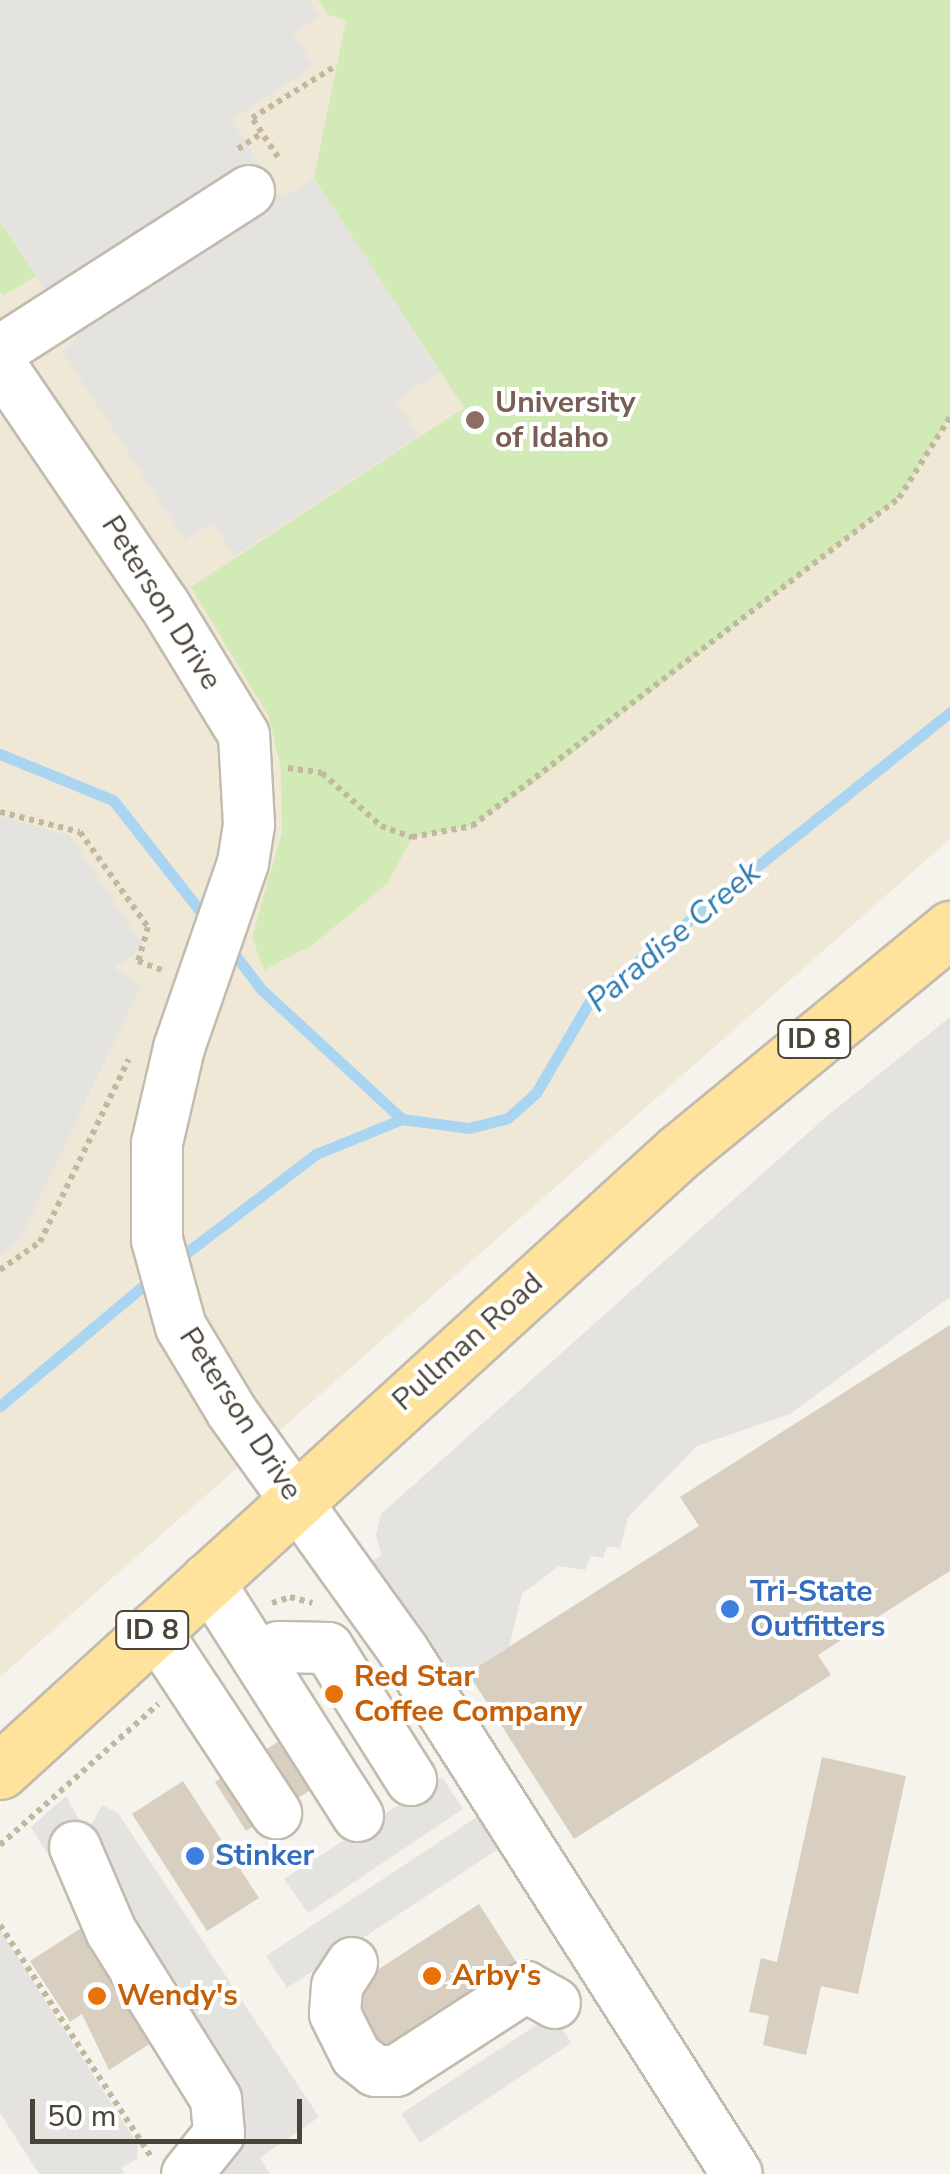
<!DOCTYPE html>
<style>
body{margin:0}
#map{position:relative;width:950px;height:2174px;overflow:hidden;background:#f6f3ec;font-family:"Nunito Sans",sans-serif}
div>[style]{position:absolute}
.education>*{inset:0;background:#efe8d6}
.green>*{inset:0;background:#d2eab5}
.parking>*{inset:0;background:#e5e3e0}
.stream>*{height:11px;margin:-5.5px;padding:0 5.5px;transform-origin:5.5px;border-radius:5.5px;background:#a9d4f2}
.building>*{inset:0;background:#d8cfc1}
.path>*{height:6px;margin-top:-3px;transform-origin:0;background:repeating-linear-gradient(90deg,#c4b79f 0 5px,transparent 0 10px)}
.roads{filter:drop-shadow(2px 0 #c2bbae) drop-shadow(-2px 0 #c2bbae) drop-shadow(0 2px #c2bbae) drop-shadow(0 -2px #c2bbae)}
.minor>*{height:50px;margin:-25px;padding:0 25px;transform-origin:25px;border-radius:25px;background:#fff}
.major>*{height:55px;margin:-27.5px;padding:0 27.5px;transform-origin:27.5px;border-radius:27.5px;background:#ffe39c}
.dots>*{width:28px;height:28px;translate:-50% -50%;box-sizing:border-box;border:5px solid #fff;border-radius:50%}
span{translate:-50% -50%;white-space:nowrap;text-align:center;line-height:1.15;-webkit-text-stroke:8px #fff;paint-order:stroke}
.shield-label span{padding:2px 8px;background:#fff;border:2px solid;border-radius:8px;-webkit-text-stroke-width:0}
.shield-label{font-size:28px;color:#4b4439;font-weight:700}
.education-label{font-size:30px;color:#785e54;font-weight:700}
.left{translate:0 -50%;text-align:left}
.street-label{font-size:30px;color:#4b4439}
.shop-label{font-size:30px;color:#366cbe;font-weight:700}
.food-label{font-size:30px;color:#c56008;font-weight:700}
.water-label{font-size:32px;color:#2e7ab2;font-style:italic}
.scale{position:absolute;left:30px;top:2099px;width:272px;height:45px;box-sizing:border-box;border:5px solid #4b4439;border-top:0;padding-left:12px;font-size:30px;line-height:35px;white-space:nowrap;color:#4b4439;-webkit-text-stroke:8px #fff;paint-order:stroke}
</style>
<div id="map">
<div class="education">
<i style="clip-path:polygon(0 0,950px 0,950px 839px,0 1677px)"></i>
</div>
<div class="green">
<i style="clip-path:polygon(319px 0,950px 0,950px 417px,899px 498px,532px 785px,472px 826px,412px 837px,388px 883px,312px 945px,264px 970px,252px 937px,282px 833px,281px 769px,269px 717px,191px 587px,464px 408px,314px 178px,346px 20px,328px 15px)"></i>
<i style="clip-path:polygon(0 221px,36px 276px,3px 296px,0 291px)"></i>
</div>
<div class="parking">
<i style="clip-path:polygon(0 0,310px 0,320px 16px,293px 33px,314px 66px,231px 120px,282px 198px,314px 178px,440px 372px,396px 400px,419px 436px,234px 556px,213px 523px,185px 540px,62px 351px,78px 340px,0 221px)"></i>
<i style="clip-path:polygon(0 816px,70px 836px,144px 947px,114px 968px,141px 986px,19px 1241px,0 1254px)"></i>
<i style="clip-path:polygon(950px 1017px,950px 1297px,790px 1414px,697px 1446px,628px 1517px,620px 1548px,607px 1546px,603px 1558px,591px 1556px,585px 1570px,559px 1566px,522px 1594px,509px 1647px,454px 1683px,372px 1561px,381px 1555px,376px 1535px,381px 1514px,827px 1116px)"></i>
<i style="clip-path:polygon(442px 1777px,463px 1809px,308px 1913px,284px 1879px)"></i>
<i style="clip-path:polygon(66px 1796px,82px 1826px,90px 1827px,102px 1805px,118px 1813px,319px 2117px,260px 2158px,270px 2174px,165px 2174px,210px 2115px,31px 1827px)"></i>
<i style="clip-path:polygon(477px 1817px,498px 1849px,287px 1988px,266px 1956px)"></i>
<i style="clip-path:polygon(0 1930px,138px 2145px,137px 2159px,121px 2168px,125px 2174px,39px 2174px,0 2113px)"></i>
<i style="clip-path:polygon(553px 2014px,571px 2043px,420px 2143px,401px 2114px)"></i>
</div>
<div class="stream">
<i style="left:0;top:754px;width:122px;rotate:22.2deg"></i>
<i style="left:113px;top:800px;width:154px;rotate:51.9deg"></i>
<i style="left:229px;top:947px;width:53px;rotate:52.7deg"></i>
<i style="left:261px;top:989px;width:192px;rotate:42.7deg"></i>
<i style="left:402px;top:1119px;width:68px;rotate:7.7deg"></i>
<i style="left:469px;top:1128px;width:40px;rotate:-14.4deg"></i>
<i style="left:508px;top:1118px;width:38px;rotate:-42deg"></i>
<i style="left:536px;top:1093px;width:109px;rotate:-59.7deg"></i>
<i style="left:591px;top:999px;width:460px;rotate:-38.6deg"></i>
<i style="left:177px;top:1260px;width:175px;rotate:-37.3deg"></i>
<i style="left:316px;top:1154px;width:93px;rotate:-22.1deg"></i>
<i style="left:0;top:1406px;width:201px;rotate:-40deg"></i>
</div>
<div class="building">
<i style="clip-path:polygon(950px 1325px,950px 1571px,818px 1655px,831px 1675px,574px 1839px,468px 1673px,699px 1526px,680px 1497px)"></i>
<i style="clip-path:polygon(292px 1733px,323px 1782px,246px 1831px,215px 1782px)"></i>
<i style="clip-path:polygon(822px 1757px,906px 1776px,858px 1994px,821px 1986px,806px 2055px,763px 2045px,769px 2016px,749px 2012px,761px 1958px,777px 1962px)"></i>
<i style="clip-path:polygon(183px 1781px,259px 1898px,207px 1931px,132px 1814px)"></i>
<i style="clip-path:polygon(479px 1904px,517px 1963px,474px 1990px,493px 2019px,382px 2055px,342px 1993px)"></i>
<i style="clip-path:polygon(92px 1921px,165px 2034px,109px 2070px,82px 2014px,70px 2022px,30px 1961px)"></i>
</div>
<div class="path">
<i style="left:238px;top:149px;width:29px;rotate:-34deg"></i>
<i style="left:278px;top:157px;width:47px;rotate:-123.7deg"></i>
<i style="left:252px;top:118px;width:97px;rotate:-31.9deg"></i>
<i style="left:288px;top:768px;width:34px;rotate:8deg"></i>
<i style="left:322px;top:773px;width:79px;rotate:41.9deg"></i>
<i style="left:381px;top:826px;width:33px;rotate:20deg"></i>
<i style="left:412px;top:837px;width:61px;rotate:-10.4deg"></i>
<i style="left:472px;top:826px;width:538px;rotate:-37.53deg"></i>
<i style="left:899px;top:498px;width:96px;rotate:-57.8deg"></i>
<i style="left:0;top:812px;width:82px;rotate:14deg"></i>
<i style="left:80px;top:832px;width:117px;rotate:54.4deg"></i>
<i style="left:148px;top:927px;width:35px;rotate:106deg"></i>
<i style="left:138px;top:961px;width:28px;rotate:21deg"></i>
<i style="left:0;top:1270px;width:49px;rotate:-35deg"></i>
<i style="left:40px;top:1242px;width:203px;rotate:-64.1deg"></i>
<i style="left:272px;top:1603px;width:19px;rotate:-18deg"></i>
<i style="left:290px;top:1597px;width:23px;rotate:15deg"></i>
<i style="left:0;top:1845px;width:212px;rotate:-41.7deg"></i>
<i style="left:0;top:1925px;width:275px;rotate:56.9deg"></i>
</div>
<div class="roads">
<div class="minor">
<i style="left:0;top:351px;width:296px;rotate:-32.7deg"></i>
<i style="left:0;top:364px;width:291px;rotate:55.7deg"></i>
<i style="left:164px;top:604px;width:153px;rotate:58.6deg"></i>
<i style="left:244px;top:735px;width:90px;rotate:86.8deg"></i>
<i style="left:249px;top:825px;width:38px;rotate:99deg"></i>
<i style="left:243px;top:863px;width:196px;rotate:109.1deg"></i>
<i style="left:179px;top:1048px;width:98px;rotate:103deg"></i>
<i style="left:157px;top:1143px;width:97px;rotate:90deg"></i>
<i style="left:157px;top:1240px;width:90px;rotate:74.6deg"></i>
<i style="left:181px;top:1327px;width:99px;rotate:59deg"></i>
<i style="left:232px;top:1412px;width:293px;rotate:54.3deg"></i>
<i style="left:403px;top:1650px;width:621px;rotate:57.49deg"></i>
<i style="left:207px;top:1579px;width:281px;rotate:57.5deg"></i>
<i style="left:154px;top:1628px;width:222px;rotate:56.6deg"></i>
<i style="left:278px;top:1647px;width:50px;rotate:1.1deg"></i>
<i style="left:328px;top:1648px;width:156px;rotate:57.8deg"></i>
<i style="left:75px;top:1847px;width:91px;rotate:66.8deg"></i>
<i style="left:111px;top:1931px;width:198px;rotate:58deg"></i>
<i style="left:216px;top:2099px;width:35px;rotate:85deg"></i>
<i style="left:219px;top:2134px;width:51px;rotate:128.7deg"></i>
<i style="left:352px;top:1963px;width:27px;rotate:123deg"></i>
<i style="left:337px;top:1986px;width:28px;rotate:94deg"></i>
<i style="left:335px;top:2014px;width:47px;rotate:63.4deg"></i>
<i style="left:356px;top:2056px;width:24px;rotate:38deg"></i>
<i style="left:375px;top:2071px;width:21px"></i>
<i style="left:396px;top:2071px;width:155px;rotate:-32.9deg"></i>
<i style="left:526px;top:1987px;width:33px;rotate:29deg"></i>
</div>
<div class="major">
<i style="left:0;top:1771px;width:920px;rotate:-42.36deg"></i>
<i style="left:680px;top:1151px;width:350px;rotate:-39.4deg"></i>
</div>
</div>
<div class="dots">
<i style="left:475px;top:420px;background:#8d6e63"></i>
<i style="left:730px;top:1609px;background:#3f7fe0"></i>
<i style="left:334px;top:1694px;background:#e8710a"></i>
<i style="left:195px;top:1856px;background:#3f7fe0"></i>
<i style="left:432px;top:1976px;background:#e8710a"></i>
<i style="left:97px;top:1996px;background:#e8710a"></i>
</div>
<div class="shield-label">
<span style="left:814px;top:1039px">ID 8</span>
<span style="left:152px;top:1630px">ID 8</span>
</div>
<div class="education-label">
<span class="left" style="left:495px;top:420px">University<br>of Idaho</span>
</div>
<div class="street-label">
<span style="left:161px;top:603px;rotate:58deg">Peterson Drive</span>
<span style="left:468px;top:1342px;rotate:-42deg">Pullman Road</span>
<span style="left:240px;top:1414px;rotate:57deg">Peterson Drive</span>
</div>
<div class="shop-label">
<span class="left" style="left:750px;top:1609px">Tri-State<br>Outfitters</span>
<span class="left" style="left:215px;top:1856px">Stinker</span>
</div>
<div class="food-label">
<span class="left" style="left:354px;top:1694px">Red Star<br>Coffee Company</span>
<span class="left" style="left:452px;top:1976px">Arby's</span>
<span class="left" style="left:117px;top:1996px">Wendy's</span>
</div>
<div class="water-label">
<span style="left:674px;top:937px;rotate:-40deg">Paradise Creek</span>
</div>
<div class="scale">50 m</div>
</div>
